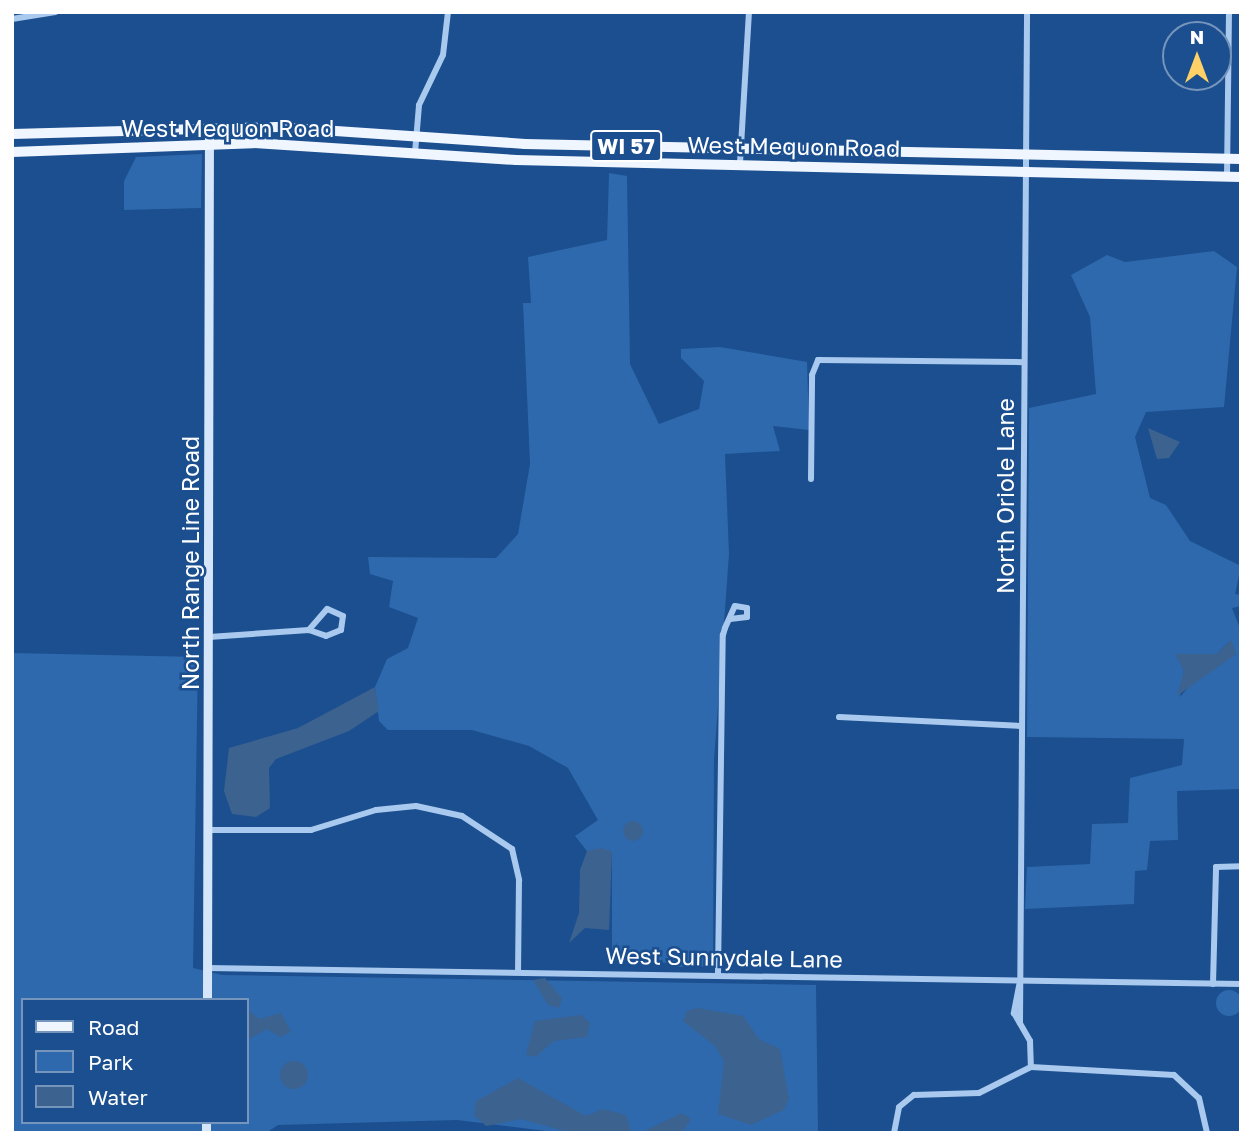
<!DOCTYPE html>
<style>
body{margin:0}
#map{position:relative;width:1253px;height:1145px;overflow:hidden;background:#1b4f8f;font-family:"Golos Text",sans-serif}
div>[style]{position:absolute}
.green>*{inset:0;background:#2e69ad}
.round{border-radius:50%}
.water>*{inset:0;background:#3c6290}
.street>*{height:6px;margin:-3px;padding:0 3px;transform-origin:3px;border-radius:3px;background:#a9c9ee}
.secondary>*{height:9px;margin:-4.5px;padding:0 4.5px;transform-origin:4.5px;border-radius:4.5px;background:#d6e6fa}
.primary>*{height:10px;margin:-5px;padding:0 5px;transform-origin:5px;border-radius:5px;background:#f0f6ff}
span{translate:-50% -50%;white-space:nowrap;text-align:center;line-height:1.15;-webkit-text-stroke:5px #1b4f8f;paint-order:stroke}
.shield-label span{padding:2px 5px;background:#1b4f8f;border:2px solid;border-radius:5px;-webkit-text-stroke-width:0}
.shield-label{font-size:21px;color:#fff;font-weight:700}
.street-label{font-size:23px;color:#fff}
.frame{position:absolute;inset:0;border:14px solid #fff;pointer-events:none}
.legend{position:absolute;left:21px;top:998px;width:228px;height:126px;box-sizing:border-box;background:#1b4f8f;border:2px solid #7695bc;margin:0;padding:9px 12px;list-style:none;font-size:21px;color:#fff}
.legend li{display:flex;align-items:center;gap:14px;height:35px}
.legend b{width:35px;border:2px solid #7695bc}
.north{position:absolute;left:1162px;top:21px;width:70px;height:70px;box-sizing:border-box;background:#1b4f8f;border:2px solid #7695bc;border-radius:50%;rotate:0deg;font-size:19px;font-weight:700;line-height:28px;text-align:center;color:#fff}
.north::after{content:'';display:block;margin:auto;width:24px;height:32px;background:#ffd166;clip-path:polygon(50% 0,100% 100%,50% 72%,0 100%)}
</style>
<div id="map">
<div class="green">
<i style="clip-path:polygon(202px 154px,201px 208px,124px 210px,124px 181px,136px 157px)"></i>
<i style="clip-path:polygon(609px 173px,627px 176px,630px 364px,659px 424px,699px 409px,704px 381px,681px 358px,681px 349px,720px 347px,807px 362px,809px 430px,773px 426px,780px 451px,725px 454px,729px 554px,714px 760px,713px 966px,680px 967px,633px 954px,612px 962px,612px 852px,587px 851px,575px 836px,598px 820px,568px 768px,529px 746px,472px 730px,388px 730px,379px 721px,375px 687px,387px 659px,408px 648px,418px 618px,389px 607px,393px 581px,370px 574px,368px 557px,496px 558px,518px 534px,530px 464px,523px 303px,531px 303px,528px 257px,607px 240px)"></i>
<i style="clip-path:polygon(evenodd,1214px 251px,1237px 267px,1224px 407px,1146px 412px,1135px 437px,1150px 498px,1166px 505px,1190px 541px,1241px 566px,1235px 594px,1241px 595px,1241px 606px,1232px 608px,1241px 631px,1241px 789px,1177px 791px,1178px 840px,1150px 841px,1147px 870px,1135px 871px,1134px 904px,1025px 909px,1027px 867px,1090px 864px,1092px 824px,1128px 823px,1130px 778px,1182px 765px,1184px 739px,1027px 737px,1029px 408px,1096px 394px,1090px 317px,1071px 275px,1107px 255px,1125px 262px,1214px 251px,1230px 641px,1236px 654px,1199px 675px,1180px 697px,1184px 670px,1176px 654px,1217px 654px,1230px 641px)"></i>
<i style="clip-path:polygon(evenodd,12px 653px,198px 657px,193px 968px,222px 975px,816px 985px,818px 1133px,562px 1133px,457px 1120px,278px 1125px,266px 1133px,12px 1133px,12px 653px,23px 1000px,247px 1000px,247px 1122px,23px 1122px,23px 1000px)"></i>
<i class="round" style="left:1216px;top:990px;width:26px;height:26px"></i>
</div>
<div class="water">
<i style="clip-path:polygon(1148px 428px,1180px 442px,1169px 458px,1157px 459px)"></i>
<i style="clip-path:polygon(1231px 640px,1236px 654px,1177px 696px,1184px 671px,1175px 654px,1217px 654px)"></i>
<i style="clip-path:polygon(375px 687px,379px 711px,349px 731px,276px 759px,269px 768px,270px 808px,256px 817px,232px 814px,224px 791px,229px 748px,298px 728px)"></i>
<i class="round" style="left:623px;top:821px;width:20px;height:20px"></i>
<i style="clip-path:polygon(602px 848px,612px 852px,609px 930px,585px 928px,569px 943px,579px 913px,580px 870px,587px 851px)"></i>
<i style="clip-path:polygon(545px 978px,562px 998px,559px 1008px,548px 1005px,533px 980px)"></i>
<i style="clip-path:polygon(698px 1008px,743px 1016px,759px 1039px,780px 1049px,789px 1099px,784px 1110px,751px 1125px,718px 1114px,724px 1061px,715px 1046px,683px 1021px,687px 1011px)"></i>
<i style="clip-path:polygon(247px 1009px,259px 1019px,281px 1013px,291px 1032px,280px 1037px,267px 1029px,247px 1040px)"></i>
<i style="clip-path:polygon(581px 1015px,590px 1023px,587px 1037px,554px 1041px,535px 1057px,526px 1055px,535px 1021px)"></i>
<i class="round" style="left:280px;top:1061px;width:28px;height:28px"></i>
<i style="clip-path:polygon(518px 1078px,586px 1116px,603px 1109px,626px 1115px,631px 1131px,572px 1133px,521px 1119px,486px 1126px,474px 1115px,476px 1101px)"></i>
<i style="clip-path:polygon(682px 1113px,691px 1119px,682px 1133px,640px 1133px)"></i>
</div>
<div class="street">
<i style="left:12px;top:19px;width:44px;rotate:-9.2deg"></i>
<i style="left:415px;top:153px;width:48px;rotate:-85.2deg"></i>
<i style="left:419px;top:105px;width:55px;rotate:-64.4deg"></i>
<i style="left:443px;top:55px;width:43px;rotate:-83.4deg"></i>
<i style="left:740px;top:163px;width:151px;rotate:-86.6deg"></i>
<i style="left:1227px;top:176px;width:164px;rotate:-89.3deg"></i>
<i style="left:811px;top:479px;width:104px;rotate:-89.4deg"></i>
<i style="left:812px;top:375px;width:16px;rotate:-68deg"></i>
<i style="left:818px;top:360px;width:206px;rotate:0.6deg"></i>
<i style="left:209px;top:637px;width:100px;rotate:-4deg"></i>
<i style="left:309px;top:630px;width:18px;rotate:19deg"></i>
<i style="left:326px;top:636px;width:16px;rotate:-22deg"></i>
<i style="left:341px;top:630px;width:14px;rotate:-82deg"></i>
<i style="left:343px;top:616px;width:17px;rotate:-156deg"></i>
<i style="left:327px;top:609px;width:28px;rotate:131deg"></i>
<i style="left:839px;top:717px;width:182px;rotate:2.8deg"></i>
<i style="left:209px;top:830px;width:102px"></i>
<i style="left:311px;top:830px;width:68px;rotate:-17.1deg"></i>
<i style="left:376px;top:810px;width:40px;rotate:-5.7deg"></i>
<i style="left:416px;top:806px;width:47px;rotate:12.3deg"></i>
<i style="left:462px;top:816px;width:60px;rotate:33.4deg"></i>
<i style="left:512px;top:849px;width:32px;rotate:77deg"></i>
<i style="left:519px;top:880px;width:90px;rotate:90.6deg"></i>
<i style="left:207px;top:968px;width:1034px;rotate:0.89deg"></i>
<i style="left:718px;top:974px;width:339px;rotate:-89.2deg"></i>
<i style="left:723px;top:635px;width:7px;rotate:-74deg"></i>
<i style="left:725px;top:628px;width:24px;rotate:-66deg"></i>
<i style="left:735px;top:606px;width:12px;rotate:9deg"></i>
<i style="left:747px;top:608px;width:9px;rotate:90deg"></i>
<i style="left:747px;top:617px;width:17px;rotate:173deg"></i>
<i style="left:1020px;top:981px;width:33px;rotate:101deg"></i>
<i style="left:1014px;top:1013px;width:32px;rotate:60deg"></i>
<i style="left:1030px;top:1041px;width:26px;rotate:88deg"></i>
<i style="left:1213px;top:984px;width:117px;rotate:-88.5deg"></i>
<i style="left:1216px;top:867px;width:25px;rotate:-2deg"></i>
<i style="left:1020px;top:1023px;width:1011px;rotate:-89.6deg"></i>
<i style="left:894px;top:1133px;width:26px;rotate:-79deg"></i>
<i style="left:899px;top:1107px;width:19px;rotate:-39deg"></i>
<i style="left:914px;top:1095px;width:65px;rotate:-1.8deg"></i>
<i style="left:979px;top:1093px;width:58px;rotate:-26.6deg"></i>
<i style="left:1031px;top:1067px;width:143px;rotate:3.2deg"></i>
<i style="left:1174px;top:1075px;width:34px;rotate:43deg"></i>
<i style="left:1199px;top:1098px;width:36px;rotate:77deg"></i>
</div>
<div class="secondary">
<i style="left:207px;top:1000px;width:874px;rotate:-89.87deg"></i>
<i style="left:206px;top:1133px;width:11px;rotate:-90deg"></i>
</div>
<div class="primary">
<i style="left:12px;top:134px;width:265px;rotate:-1.5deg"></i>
<i style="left:277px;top:127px;width:249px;rotate:3.9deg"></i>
<i style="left:525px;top:144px;width:716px;rotate:1.2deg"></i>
<i style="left:12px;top:152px;width:241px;rotate:-2.1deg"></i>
<i style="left:253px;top:143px;width:264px;rotate:3.7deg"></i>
<i style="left:516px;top:160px;width:725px;rotate:1.34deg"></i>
</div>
<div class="shield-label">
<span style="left:626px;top:146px">WI 57</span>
</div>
<div class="street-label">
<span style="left:228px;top:128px">West Mequon Road</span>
<span style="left:794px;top:146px;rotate:1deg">West Mequon Road</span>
<span style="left:1005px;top:496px;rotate:-90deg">North Oriole Lane</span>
<span style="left:190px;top:563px;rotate:-90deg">North Range Line Road</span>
<span style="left:724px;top:957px;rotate:1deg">West Sunnydale Lane</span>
</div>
<div class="frame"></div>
<ul class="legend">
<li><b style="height:9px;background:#f0f6ff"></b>Road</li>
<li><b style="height:19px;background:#2e69ad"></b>Park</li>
<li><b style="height:19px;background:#3c6290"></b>Water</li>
</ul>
<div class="north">N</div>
</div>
